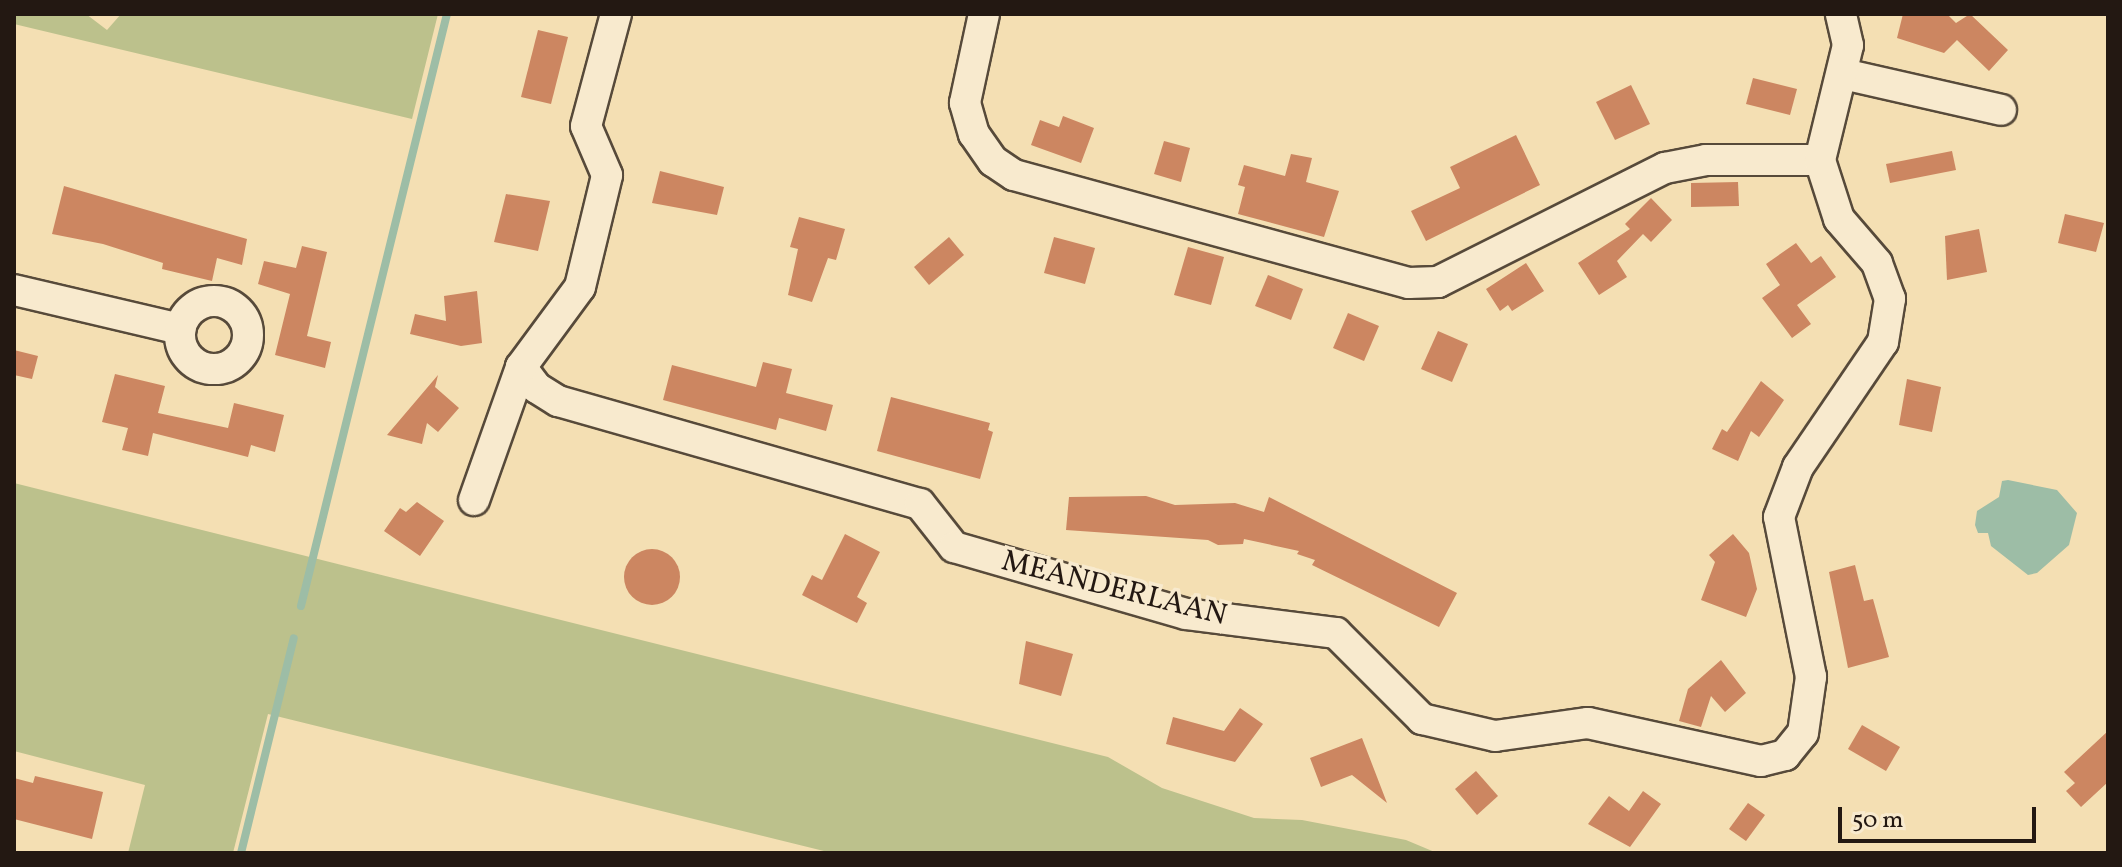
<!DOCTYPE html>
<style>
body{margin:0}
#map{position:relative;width:2122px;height:867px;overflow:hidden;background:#f4dfb3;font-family:Vollkorn,serif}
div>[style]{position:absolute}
.green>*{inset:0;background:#bcc18c}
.water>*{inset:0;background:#9dbda6}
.stream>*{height:8px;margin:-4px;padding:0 4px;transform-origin:4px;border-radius:4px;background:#9dbda6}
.building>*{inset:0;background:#cc8661}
.round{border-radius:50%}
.roads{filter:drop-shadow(2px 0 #574a3a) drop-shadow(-2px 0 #574a3a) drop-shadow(0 2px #574a3a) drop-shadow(0 -2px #574a3a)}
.minor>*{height:30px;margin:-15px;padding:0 15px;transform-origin:15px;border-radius:15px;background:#f8eace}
.minor>.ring{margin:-15px;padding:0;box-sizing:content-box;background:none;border:30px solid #f8eace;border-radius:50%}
span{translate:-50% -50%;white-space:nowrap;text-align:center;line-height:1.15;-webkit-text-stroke:7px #f8eace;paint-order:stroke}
.street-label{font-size:30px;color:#231812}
.frame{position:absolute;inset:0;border:16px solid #231812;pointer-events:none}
.scale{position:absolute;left:1838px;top:807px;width:198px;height:36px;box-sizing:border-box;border:4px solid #231812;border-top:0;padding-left:10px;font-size:24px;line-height:28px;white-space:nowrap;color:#231812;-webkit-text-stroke:6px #f8eace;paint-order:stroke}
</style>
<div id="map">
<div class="green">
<i style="clip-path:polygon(14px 14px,86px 14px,107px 30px,121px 14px,438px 14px,412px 119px,14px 24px)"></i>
<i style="clip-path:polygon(14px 483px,1108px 757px,1162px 788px,1254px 818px,1302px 820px,1406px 840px,1437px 853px,832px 853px,268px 714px,233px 853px,128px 853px,145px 785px,14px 751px)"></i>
</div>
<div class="water">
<i style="clip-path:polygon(2008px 480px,2057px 490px,2077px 513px,2069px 545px,2037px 573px,2028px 575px,1991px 546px,1988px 533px,1978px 533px,1975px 525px,1977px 511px,1999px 497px,2002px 481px)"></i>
</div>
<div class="stream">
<i style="left:301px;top:606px;width:610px;rotate:-76.15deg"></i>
<i style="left:241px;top:853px;width:221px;rotate:-76.2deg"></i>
</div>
<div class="building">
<i style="clip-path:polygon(1903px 14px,1947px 14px,1956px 23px,1970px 14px,2008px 50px,1989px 71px,1957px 40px,1944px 53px,1897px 38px)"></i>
<i style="clip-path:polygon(538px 30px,568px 37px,551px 104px,521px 97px)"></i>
<i style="clip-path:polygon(1753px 78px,1797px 89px,1790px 115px,1746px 104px)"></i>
<i style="clip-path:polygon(1631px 85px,1650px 124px,1615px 140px,1596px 102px)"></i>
<i style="clip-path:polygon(1063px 116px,1094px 128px,1081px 163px,1031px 145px,1040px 120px,1059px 127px)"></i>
<i style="clip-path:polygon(1516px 135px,1540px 185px,1426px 241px,1411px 211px,1460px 188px,1450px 167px)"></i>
<i style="clip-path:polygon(1164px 141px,1190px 148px,1181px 182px,1154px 174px)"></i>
<i style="clip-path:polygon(1952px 151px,1956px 170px,1890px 183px,1886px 164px)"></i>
<i style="clip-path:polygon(1291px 154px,1312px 158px,1306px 182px,1339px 191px,1324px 237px,1238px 214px,1245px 187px,1238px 185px,1244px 165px,1285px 176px)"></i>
<i style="clip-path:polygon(660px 171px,724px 187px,717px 215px,652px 203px)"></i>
<i style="clip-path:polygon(1738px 182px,1739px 206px,1691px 207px,1691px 183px)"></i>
<i style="clip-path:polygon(64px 186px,247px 239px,242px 265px,217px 258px,212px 281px,162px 269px,163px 263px,103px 244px,52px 234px)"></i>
<i style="clip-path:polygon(506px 194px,550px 201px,538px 251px,494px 242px)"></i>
<i style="clip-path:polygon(1651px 198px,1672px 220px,1651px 242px,1643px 234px,1617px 261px,1627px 277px,1599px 295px,1578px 263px,1630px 229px,1625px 224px)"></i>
<i style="clip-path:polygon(2065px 214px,2104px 223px,2096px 252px,2058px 243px)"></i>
<i style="clip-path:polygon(799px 217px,845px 229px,836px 260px,828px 258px,812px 302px,788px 295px,798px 249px,790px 247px)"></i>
<i style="clip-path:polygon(1979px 229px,1987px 272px,1947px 280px,1945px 236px)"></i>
<i style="clip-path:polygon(949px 237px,964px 255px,929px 285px,914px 267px)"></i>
<i style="clip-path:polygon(1054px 237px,1095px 248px,1085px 284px,1044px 273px)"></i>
<i style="clip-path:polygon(1796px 243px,1811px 263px,1821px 256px,1836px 277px,1797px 305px,1811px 324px,1792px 338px,1762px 298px,1780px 285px,1766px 264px)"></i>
<i style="clip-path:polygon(302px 246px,327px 252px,307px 336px,331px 342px,325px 368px,275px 355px,290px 294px,258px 284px,264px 261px,296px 268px)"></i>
<i style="clip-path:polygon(1188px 247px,1224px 257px,1211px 305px,1174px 295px)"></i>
<i style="clip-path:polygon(1526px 263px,1544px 291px,1512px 311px,1508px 305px,1500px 311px,1486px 289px)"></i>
<i style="clip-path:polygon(1268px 275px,1303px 289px,1291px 320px,1255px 306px)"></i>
<i style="clip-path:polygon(477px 291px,482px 343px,461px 346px,410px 334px,415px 314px,446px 321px,444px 296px)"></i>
<i style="clip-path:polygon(1348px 313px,1379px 326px,1364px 361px,1333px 348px)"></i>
<i style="clip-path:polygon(1438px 331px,1468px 344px,1452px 382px,1421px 369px)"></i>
<i style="clip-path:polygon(14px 350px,38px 356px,32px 379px,14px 375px)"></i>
<i style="clip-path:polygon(763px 362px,792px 369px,786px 393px,833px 405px,826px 431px,779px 418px,776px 430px,663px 400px,672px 365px,756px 387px)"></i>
<i style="clip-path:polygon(115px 374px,165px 386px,158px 413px,228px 428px,234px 403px,284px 415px,275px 452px,251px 445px,248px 457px,153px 433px,148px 456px,122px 450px,128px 428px,102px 422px)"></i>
<i style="clip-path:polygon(438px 375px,435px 387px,459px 408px,438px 432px,427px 423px,422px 444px,387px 435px)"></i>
<i style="clip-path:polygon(1907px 379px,1941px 387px,1932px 432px,1899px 425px)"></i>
<i style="clip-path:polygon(1761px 381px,1784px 400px,1759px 437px,1751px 431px,1738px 461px,1712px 449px,1722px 429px,1727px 432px)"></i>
<i style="clip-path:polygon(891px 397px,990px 423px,988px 430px,993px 432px,980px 479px,877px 451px)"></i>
<i style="clip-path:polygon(1146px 496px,1175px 505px,1235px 503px,1264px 512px,1269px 497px,1457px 593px,1439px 627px,1312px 565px,1315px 560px,1297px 554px,1299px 551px,1244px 539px,1243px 544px,1218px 545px,1208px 540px,1066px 530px,1069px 497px)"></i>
<i style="clip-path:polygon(417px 502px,444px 521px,420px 556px,384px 531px,400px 508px,406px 512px)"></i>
<i style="clip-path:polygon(845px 534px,880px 552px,857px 597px,867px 603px,857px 623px,802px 595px,812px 575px,822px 580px)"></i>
<i style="clip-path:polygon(1733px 534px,1749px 553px,1757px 589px,1746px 617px,1701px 600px,1715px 562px,1709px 555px)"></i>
<i class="round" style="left:624px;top:549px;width:56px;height:56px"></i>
<i style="clip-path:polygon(1855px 565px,1864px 601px,1873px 599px,1889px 657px,1848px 668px,1829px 572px)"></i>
<i style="clip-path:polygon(1026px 641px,1073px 654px,1061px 696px,1019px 684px)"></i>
<i style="clip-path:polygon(1721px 660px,1746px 693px,1725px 712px,1711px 696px,1701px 727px,1679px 721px,1688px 689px)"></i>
<i style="clip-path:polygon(1240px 708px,1263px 724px,1235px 762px,1166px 744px,1173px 717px,1224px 731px)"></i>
<i style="clip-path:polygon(1862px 725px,1900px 747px,1886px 771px,1848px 749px)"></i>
<i style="clip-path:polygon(2108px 731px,2108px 782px,2081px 807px,2066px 791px,2075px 783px,2064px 772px)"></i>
<i style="clip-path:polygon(1362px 738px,1387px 803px,1352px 775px,1321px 787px,1310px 758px)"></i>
<i style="clip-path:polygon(1476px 771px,1498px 796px,1477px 815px,1455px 789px)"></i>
<i style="clip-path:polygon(35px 776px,103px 792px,92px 839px,14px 819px,14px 778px,33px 783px)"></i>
<i style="clip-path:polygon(1643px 791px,1661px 804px,1630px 847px,1588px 824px,1609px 796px,1629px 811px)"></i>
<i style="clip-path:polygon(1748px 803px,1765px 815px,1746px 841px,1729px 829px)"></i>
</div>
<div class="roads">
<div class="minor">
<i style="left:984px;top:14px;width:91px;rotate:102.1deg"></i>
<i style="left:965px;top:103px;width:32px;rotate:74deg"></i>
<i style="left:974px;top:134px;width:33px;rotate:55deg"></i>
<i style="left:993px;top:161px;width:25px;rotate:34deg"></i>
<i style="left:1014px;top:175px;width:409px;rotate:15.3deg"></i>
<i style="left:1409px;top:283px;width:29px;rotate:-2deg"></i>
<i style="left:1438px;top:282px;width:254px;rotate:-26.7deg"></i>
<i style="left:1665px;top:168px;width:42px;rotate:-11deg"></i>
<i style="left:1706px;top:160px;width:114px"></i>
<i style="left:1843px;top:74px;width:162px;rotate:12.8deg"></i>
<i style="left:14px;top:290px;width:171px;rotate:13.2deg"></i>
<i class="ring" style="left:180px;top:301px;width:38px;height:38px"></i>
<i style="left:521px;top:367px;width:26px;rotate:53deg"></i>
<i style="left:537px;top:388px;width:25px;rotate:32deg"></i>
<i style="left:558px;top:401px;width:376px;rotate:15.9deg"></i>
<i style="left:920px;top:504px;width:55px;rotate:51.7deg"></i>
<i style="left:954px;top:547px;width:241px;rotate:16.1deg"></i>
<i style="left:1186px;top:614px;width:151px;rotate:7.2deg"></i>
<i style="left:1336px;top:633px;width:122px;rotate:45deg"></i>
<i style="left:1422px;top:719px;width:75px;rotate:13.1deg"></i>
<i style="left:1495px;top:736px;width:94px;rotate:-8deg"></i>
<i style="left:1588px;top:723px;width:177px;rotate:12.4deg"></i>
<i style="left:1761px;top:761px;width:25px;rotate:-14deg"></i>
<i style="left:1785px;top:755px;width:28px;rotate:-51deg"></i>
<i style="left:1803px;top:733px;width:57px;rotate:-81.9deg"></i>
<i style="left:1811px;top:677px;width:163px;rotate:-101.3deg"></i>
<i style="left:1779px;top:517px;width:53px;rotate:-69.2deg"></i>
<i style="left:1798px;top:467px;width:151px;rotate:-55.8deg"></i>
<i style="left:1883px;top:342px;width:44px;rotate:-80.8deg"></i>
<i style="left:1890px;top:299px;width:38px;rotate:-110deg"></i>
<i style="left:1877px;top:263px;width:58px;rotate:-130.8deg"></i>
<i style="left:1839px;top:219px;width:62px;rotate:-107.9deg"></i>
<i style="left:1820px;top:160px;width:118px;rotate:-76.3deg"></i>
<i style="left:1848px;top:45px;width:32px;rotate:-103deg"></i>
<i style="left:474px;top:500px;width:141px;rotate:-70.5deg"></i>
<i style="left:521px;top:367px;width:99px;rotate:-53.6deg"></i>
<i style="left:580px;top:287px;width:115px;rotate:-76.4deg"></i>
<i style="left:607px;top:175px;width:53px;rotate:-113.2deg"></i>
<i style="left:586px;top:126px;width:116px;rotate:-75deg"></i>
</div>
</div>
<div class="street-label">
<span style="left:1114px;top:589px;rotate:14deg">MEANDERLAAN</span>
</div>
<div class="frame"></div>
<div class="scale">50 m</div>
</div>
